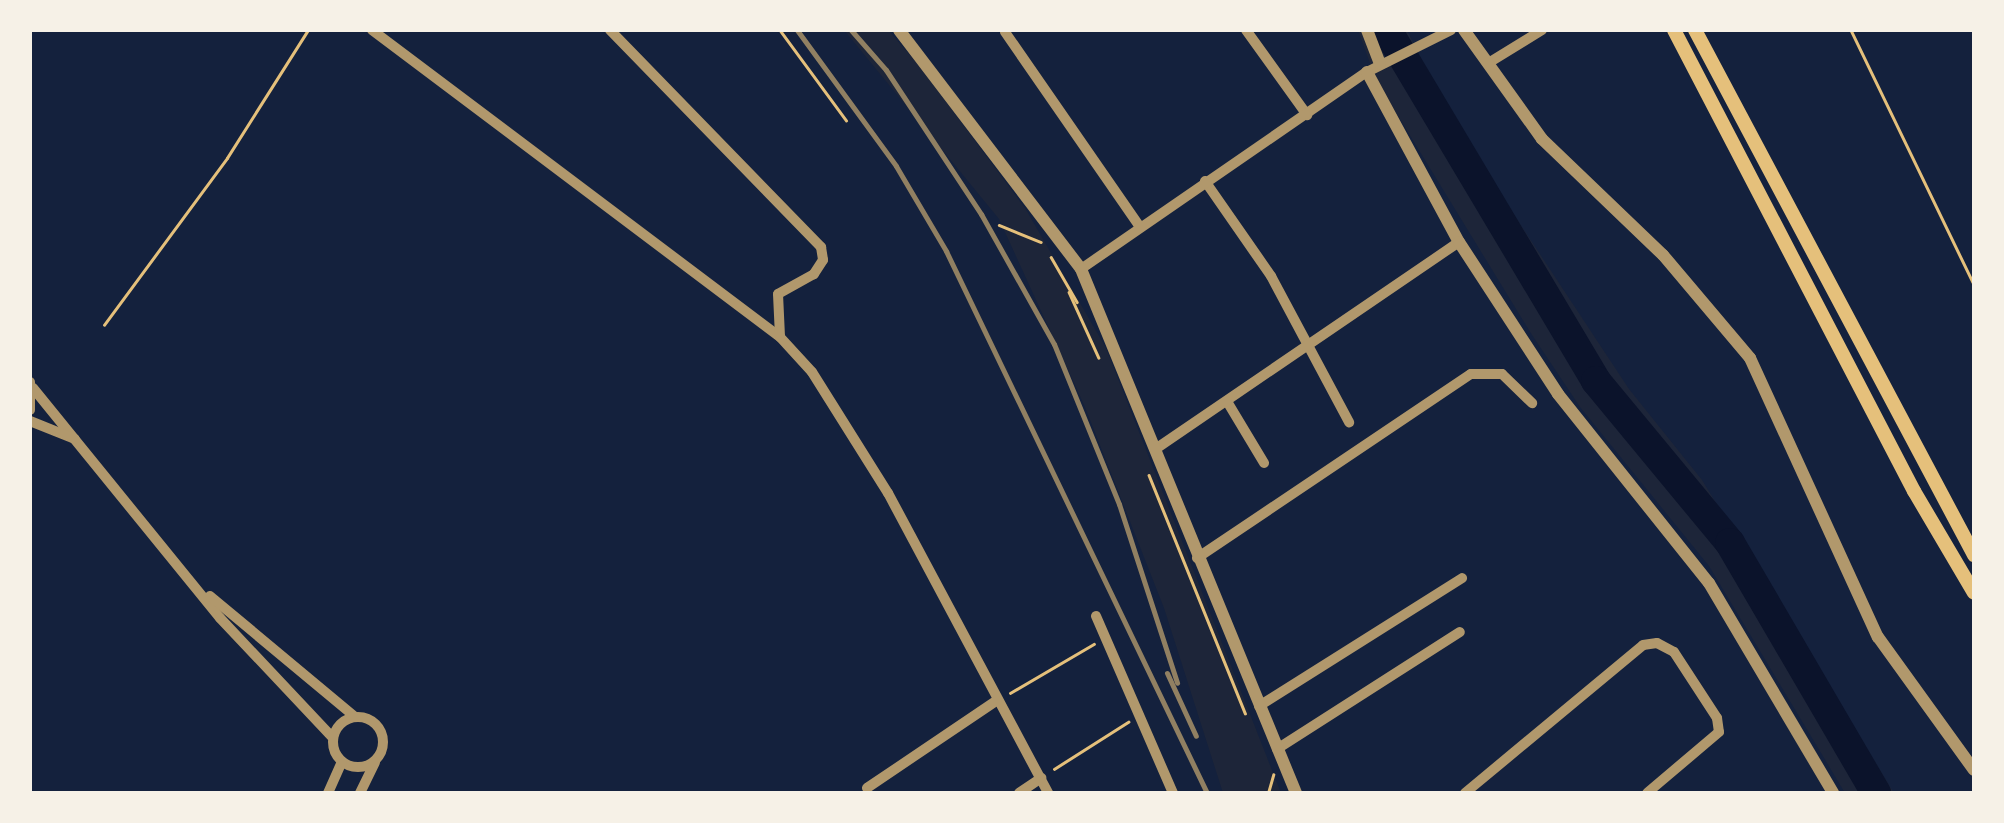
<!DOCTYPE html>
<style>
body{margin:0}
#map{position:relative;width:2004px;height:823px;overflow:hidden;background:#14213d;font-family:Signika,sans-serif}
div>[style]{position:absolute}
.green>*{inset:0;background:#1d2539}
.river>*{height:30px;margin:-15px;padding:0 15px;transform-origin:15px;border-radius:15px;background:#0b132b}
.path>*{height:2.5px;margin:-1.25px;padding:0 1.25px;transform-origin:1.25px;border-radius:1.25px;background:#e5c07b}
.minor>*{height:10px;margin:-5px;padding:0 5px;transform-origin:5px;border-radius:5px;background:#b1986c}
.minor>.ring{margin:-5px;padding:0;box-sizing:content-box;background:none;border:10px solid #b1986c;border-radius:50%}
.tertiary>*{height:12px;margin:-6px;padding:0 6px;transform-origin:6px;border-radius:6px;background:#b1986c}
.secondary>*{height:14px;margin:-7px;padding:0 7px;transform-origin:7px;border-radius:7px;background:#e5c07b}
.rail>*{height:5px;margin:-2.5px;padding:0 2.5px;transform-origin:2.5px;border-radius:2.5px;background:#918062}
span{translate:-50% -50%;white-space:nowrap;text-align:center;line-height:1.15;-webkit-text-stroke:8px #f6f1e7;paint-order:stroke}
.frame{position:absolute;inset:0;border:32px solid #f6f1e7;pointer-events:none}
</style>
<div id="map">
<div class="green">
<i style="clip-path:polygon(844px 30px,888px 30px,917px 63px,1025px 208px,1106px 348px,1281px 793px,1223px 793px,1164px 608px,1085px 407px,999px 219px)"></i>
<i style="clip-path:polygon(1358px 30px,1407px 30px,1450px 118px,1629px 389px,1702px 480px,1894px 793px,1845px 793px,1709px 566px,1580px 407px,1532px 335px,1376px 80px)"></i>
</div>
<div class="river">
<i style="left:1387px;top:30px;width:409px;rotate:59.2deg"></i>
<i style="left:1596px;top:381px;width:210px;rotate:50.4deg"></i>
<i style="left:1730px;top:543px;width:290px;rotate:59.7deg"></i>
</div>
<div class="path">
<i style="left:780px;top:30px;width:112px;rotate:53.7deg"></i>
<i style="left:1851px;top:30px;width:282px;rotate:64.2deg"></i>
<i style="left:999px;top:225px;width:45px;rotate:22deg"></i>
<i style="left:1051px;top:257px;width:52px;rotate:60deg"></i>
<i style="left:1069px;top:292px;width:72px;rotate:65.6deg"></i>
<i style="left:104px;top:325px;width:207px;rotate:-53.6deg"></i>
<i style="left:227px;top:158px;width:151px;rotate:-57.7deg"></i>
<i style="left:1149px;top:475px;width:257px;rotate:68deg"></i>
<i style="left:1010px;top:693px;width:97px;rotate:-30.3deg"></i>
<i style="left:1054px;top:769px;width:88px;rotate:-32.4deg"></i>
<i style="left:1268px;top:793px;width:19px;rotate:-74deg"></i>
</div>
<div class="minor">
<i style="left:372px;top:30px;width:511px;rotate:36.96deg"></i>
<i style="left:780px;top:337px;width:47px;rotate:47.6deg"></i>
<i style="left:812px;top:372px;width:143px;rotate:57.9deg"></i>
<i style="left:888px;top:493px;width:340px;rotate:61.9deg"></i>
<i style="left:610px;top:30px;width:303px;rotate:45.8deg"></i>
<i style="left:821px;top:247px;width:13px;rotate:81deg"></i>
<i style="left:823px;top:260px;width:17px;rotate:123deg"></i>
<i style="left:814px;top:274px;width:41px;rotate:150.9deg"></i>
<i style="left:778px;top:294px;width:42px;rotate:87.3deg"></i>
<i style="left:1246px;top:30px;width:105px;rotate:54.3deg"></i>
<i style="left:1005px;top:32px;width:237px;rotate:55.3deg"></i>
<i style="left:1490px;top:62px;width:61px;rotate:-31.6deg"></i>
<i style="left:1205px;top:181px;width:116px;rotate:55.2deg"></i>
<i style="left:1271px;top:276px;width:166px;rotate:61.9deg"></i>
<i style="left:1081px;top:269px;width:347px;rotate:-34.6deg"></i>
<i style="left:1367px;top:72px;width:94px;rotate:-26.6deg"></i>
<i style="left:30px;top:382px;width:28px;rotate:90deg"></i>
<i style="left:33px;top:388px;width:296px;rotate:50.9deg"></i>
<i style="left:220px;top:618px;width:165px;rotate:46.7deg"></i>
<i style="left:1228px;top:403px;width:70px;rotate:59deg"></i>
<i style="left:30px;top:421px;width:48px;rotate:21.8deg"></i>
<i style="left:1157px;top:448px;width:366px;rotate:-34.3deg"></i>
<i style="left:1197px;top:558px;width:330px;rotate:-33.9deg"></i>
<i style="left:1471px;top:374px;width:31px"></i>
<i style="left:1502px;top:374px;width:42px;rotate:44deg"></i>
<i style="left:210px;top:596px;width:189px;rotate:39.8deg"></i>
<i style="left:1096px;top:616px;width:193px;rotate:66.5deg"></i>
<i style="left:1259px;top:706px;width:240px;rotate:-32.2deg"></i>
<i class="ring" style="left:333px;top:717px;width:40px;height:40px"></i>
<i style="left:1277px;top:749px;width:217px;rotate:-32.6deg"></i>
<i style="left:867px;top:788px;width:156px;rotate:-34deg"></i>
<i style="left:328px;top:793px;width:34px;rotate:-66deg"></i>
<i style="left:360px;top:793px;width:34px;rotate:-64deg"></i>
<i style="left:1019px;top:793px;width:27px;rotate:-34deg"></i>
<i style="left:1465px;top:793px;width:231px;rotate:-39.7deg"></i>
<i style="left:1643px;top:645px;width:14px;rotate:-8deg"></i>
<i style="left:1657px;top:643px;width:19px;rotate:28deg"></i>
<i style="left:1674px;top:652px;width:79px;rotate:56.9deg"></i>
<i style="left:1717px;top:718px;width:14px;rotate:82deg"></i>
<i style="left:1719px;top:732px;width:94px;rotate:139.7deg"></i>
</div>
<div class="tertiary">
<i style="left:899px;top:30px;width:300px;rotate:52.7deg"></i>
<i style="left:1081px;top:269px;width:566px;rotate:67.69deg"></i>
<i style="left:1367px;top:30px;width:36px;rotate:69deg"></i>
<i style="left:1464px;top:30px;width:134px;rotate:54.4deg"></i>
<i style="left:1542px;top:139px;width:168px;rotate:43.8deg"></i>
<i style="left:1663px;top:255px;width:135px;rotate:49.8deg"></i>
<i style="left:1750px;top:358px;width:307px;rotate:65.4deg"></i>
<i style="left:1878px;top:637px;width:164px;rotate:54.2deg"></i>
<i style="left:1367px;top:72px;width:193px;rotate:61.6deg"></i>
<i style="left:1459px;top:242px;width:181px;rotate:56.9deg"></i>
<i style="left:1558px;top:394px;width:242px;rotate:51.4deg"></i>
<i style="left:1709px;top:583px;width:244px;rotate:59.4deg"></i>
</div>
<div class="secondary">
<i style="left:1674px;top:30px;width:520px;rotate:62.5deg"></i>
<i style="left:1914px;top:491px;width:118px;rotate:59.5deg"></i>
<i style="left:1695px;top:30px;width:595px;rotate:62.01deg"></i>
</div>
<div class="rail">
<i style="left:797px;top:30px;width:168px;rotate:53.9deg"></i>
<i style="left:896px;top:166px;width:99px;rotate:59.5deg"></i>
<i style="left:946px;top:251px;width:602px;rotate:64.29deg"></i>
<i style="left:851px;top:30px;width:53px;rotate:48.8deg"></i>
<i style="left:886px;top:70px;width:173px;rotate:56.6deg"></i>
<i style="left:981px;top:214px;width:149px;rotate:60.7deg"></i>
<i style="left:1054px;top:344px;width:173px;rotate:67.9deg"></i>
<i style="left:1119px;top:504px;width:188px;rotate:72deg"></i>
<i style="left:1167px;top:673px;width:69px;rotate:65.3deg"></i>
</div>
<div class="frame"></div>
</div>
